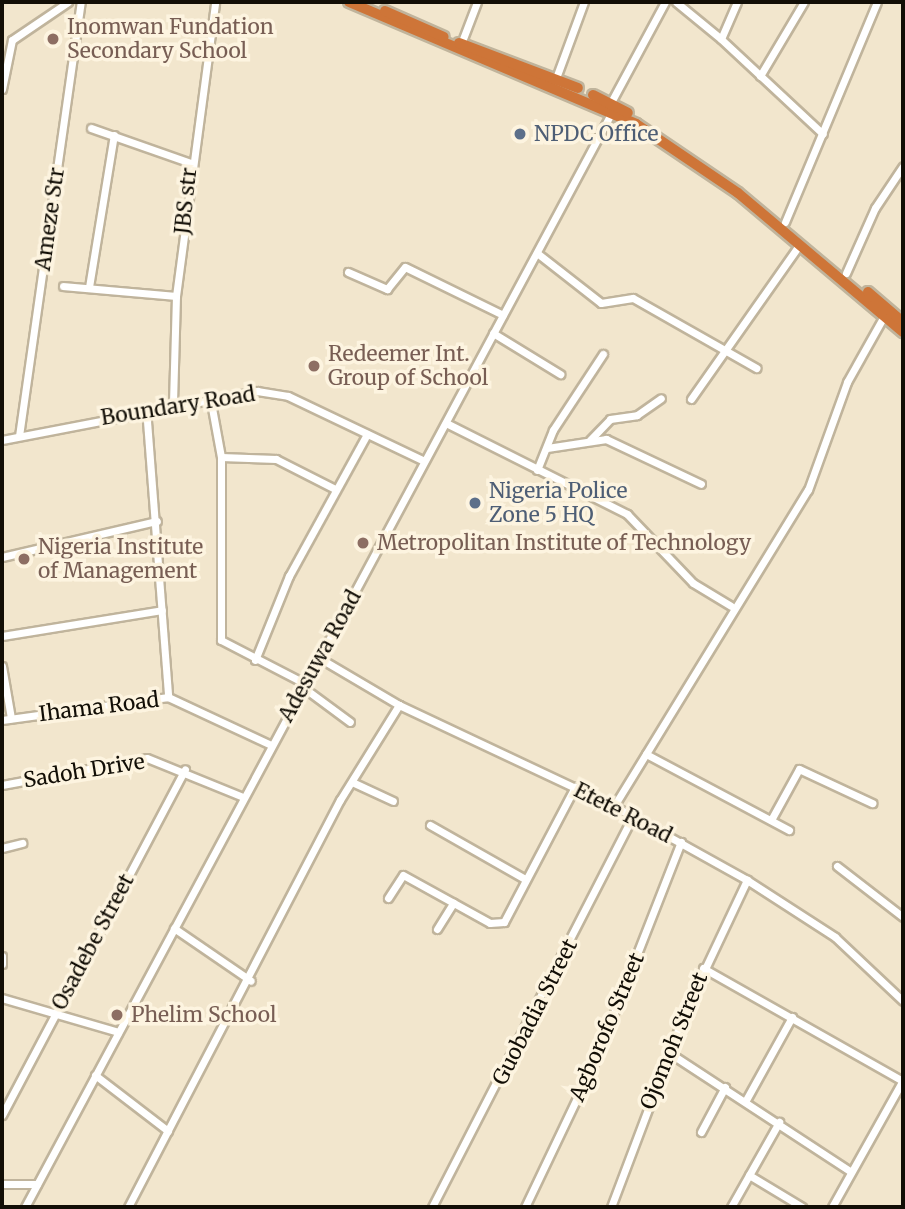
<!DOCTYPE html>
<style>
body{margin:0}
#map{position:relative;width:905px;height:1209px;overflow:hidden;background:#f2e6cd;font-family:Merriweather,serif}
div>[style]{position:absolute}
.roads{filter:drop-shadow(2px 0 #c0b49c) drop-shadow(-2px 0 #c0b49c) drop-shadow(0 2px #c0b49c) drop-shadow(0 -2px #c0b49c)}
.minor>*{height:7px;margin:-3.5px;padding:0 3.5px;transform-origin:3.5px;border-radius:3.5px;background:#fff}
.highway>*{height:10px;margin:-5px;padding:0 5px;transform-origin:5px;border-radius:5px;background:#ce7538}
.dots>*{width:19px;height:19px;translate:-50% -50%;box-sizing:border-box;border:4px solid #fdf4e0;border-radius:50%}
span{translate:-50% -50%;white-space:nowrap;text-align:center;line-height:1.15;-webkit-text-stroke:7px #fdf4e0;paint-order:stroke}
.education-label{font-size:21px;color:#785e54}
.left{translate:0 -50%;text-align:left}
.service-label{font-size:21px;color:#4e5e75}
.street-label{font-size:21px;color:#120e06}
.frame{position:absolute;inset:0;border:4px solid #120e06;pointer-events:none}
</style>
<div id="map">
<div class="roads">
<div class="minor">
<i style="left:676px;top:2px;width:58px;rotate:39.4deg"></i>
<i style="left:737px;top:2px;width:40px;rotate:113.4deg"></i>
<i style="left:721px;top:39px;width:139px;rotate:43deg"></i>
<i style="left:461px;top:44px;width:45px;rotate:-69.1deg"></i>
<i style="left:760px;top:76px;width:86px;rotate:-59.3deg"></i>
<i style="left:556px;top:78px;width:81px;rotate:-69.8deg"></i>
<i style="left:2px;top:89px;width:50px;rotate:-78.5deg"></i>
<i style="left:12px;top:40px;width:68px;rotate:-34.2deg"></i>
<i style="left:609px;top:106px;width:118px;rotate:-61.7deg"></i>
<i style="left:91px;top:128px;width:106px;rotate:19.3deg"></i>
<i style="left:785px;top:222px;width:238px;rotate:-67.3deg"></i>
<i style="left:537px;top:253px;width:81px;rotate:38deg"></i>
<i style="left:601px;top:303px;width:32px;rotate:-9deg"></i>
<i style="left:633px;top:298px;width:142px;rotate:29.6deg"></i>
<i style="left:348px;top:272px;width:43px;rotate:23.6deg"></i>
<i style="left:387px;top:289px;width:28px;rotate:-51deg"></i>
<i style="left:405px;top:267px;width:109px;rotate:26.1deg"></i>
<i style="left:846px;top:273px;width:71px;rotate:-66deg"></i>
<i style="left:875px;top:208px;width:50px;rotate:-56.3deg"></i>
<i style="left:63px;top:286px;width:113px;rotate:5.1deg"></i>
<i style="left:89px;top:287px;width:154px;rotate:-80.7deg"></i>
<i style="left:493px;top:333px;width:79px;rotate:31.5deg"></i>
<i style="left:210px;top:397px;width:61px;rotate:79.6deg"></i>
<i style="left:221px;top:457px;width:183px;rotate:90deg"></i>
<i style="left:221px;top:640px;width:96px;rotate:27.4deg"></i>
<i style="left:691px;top:399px;width:189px;rotate:-54.9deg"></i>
<i style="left:173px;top:403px;width:107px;rotate:-88.4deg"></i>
<i style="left:176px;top:296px;width:297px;rotate:-82.4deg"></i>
<i style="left:146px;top:408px;width:290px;rotate:85.6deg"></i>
<i style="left:446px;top:423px;width:203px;rotate:26.7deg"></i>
<i style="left:627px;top:514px;width:95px;rotate:46.3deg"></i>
<i style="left:693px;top:583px;width:44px;rotate:31.2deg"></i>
<i style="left:19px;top:436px;width:438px;rotate:-81.9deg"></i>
<i style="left:2px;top:440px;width:260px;rotate:-10.9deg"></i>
<i style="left:257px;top:391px;width:31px;rotate:9deg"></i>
<i style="left:288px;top:396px;width:151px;rotate:25.5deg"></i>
<i style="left:590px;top:440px;width:29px;rotate:-46deg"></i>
<i style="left:610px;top:419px;width:27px;rotate:-8deg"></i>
<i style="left:637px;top:415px;width:29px;rotate:-35deg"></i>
<i style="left:547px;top:448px;width:60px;rotate:-8.7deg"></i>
<i style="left:606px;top:439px;width:105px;rotate:25.3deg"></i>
<i style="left:221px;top:457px;width:55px;rotate:2.1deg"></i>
<i style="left:276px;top:459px;width:66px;rotate:27deg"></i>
<i style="left:537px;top:470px;width:43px;rotate:-68.2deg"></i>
<i style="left:553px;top:430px;width:91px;rotate:-56.7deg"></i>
<i style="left:2px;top:557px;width:159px;rotate:-13.1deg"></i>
<i style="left:2px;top:636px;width:162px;rotate:-9.2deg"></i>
<i style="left:321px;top:659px;width:91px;rotate:30.5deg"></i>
<i style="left:399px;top:705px;width:238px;rotate:25.2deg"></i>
<i style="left:614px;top:806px;width:152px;rotate:29.1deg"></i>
<i style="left:747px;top:880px;width:105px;rotate:32.9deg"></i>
<i style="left:835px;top:937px;width:93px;rotate:43.3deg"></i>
<i style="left:255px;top:660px;width:91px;rotate:-68deg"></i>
<i style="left:289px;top:576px;width:162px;rotate:-61.2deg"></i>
<i style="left:2px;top:666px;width:53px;rotate:80.2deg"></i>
<i style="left:304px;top:688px;width:57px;rotate:36.5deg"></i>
<i style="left:2px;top:720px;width:168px;rotate:-7.9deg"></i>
<i style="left:168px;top:697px;width:114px;rotate:25deg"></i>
<i style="left:646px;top:754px;width:162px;rotate:28deg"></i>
<i style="left:352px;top:782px;width:45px;rotate:24.9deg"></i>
<i style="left:2px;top:785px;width:147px;rotate:-10.5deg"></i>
<i style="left:147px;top:758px;width:104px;rotate:22.1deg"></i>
<i style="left:614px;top:806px;width:371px;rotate:-58.5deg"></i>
<i style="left:808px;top:490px;width:115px;rotate:-70.1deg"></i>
<i style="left:847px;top:382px;width:76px;rotate:-60.7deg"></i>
<i style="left:771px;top:820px;width:58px;rotate:-61.2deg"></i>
<i style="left:799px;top:769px;width:81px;rotate:25deg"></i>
<i style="left:430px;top:825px;width:109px;rotate:29.6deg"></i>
<i style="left:2px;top:848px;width:21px;rotate:-14deg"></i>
<i style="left:837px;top:866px;width:83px;rotate:37.7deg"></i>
<i style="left:388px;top:898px;width:27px;rotate:-57deg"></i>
<i style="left:403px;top:875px;width:99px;rotate:28.9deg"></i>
<i style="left:490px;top:923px;width:14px;rotate:-4deg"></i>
<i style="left:504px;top:922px;width:153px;rotate:-62.3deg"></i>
<i style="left:174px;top:928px;width:93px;rotate:34.5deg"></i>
<i style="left:437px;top:929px;width:31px;rotate:-58deg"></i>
<i style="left:2px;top:956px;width:8px;rotate:90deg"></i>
<i style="left:703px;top:968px;width:230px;rotate:29.5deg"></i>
<i style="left:2px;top:998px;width:121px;rotate:16.3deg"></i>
<i style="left:668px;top:1052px;width:217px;rotate:33.2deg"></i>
<i style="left:95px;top:1075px;width:92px;rotate:37.5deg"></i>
<i style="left:746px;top:1100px;width:95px;rotate:-61deg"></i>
<i style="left:2px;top:1115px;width:391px;rotate:-62.1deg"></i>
<i style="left:701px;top:1132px;width:51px;rotate:-61.9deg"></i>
<i style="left:749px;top:1175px;width:62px;rotate:31.1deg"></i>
<i style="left:2px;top:1184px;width:35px"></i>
<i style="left:25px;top:1207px;width:1242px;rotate:-61.81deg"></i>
<i style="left:128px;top:1207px;width:459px;rotate:-62.5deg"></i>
<i style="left:340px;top:800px;width:112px;rotate:-58.2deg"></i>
<i style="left:432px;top:1207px;width:440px;rotate:-62.8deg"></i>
<i style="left:525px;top:1207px;width:167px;rotate:-64.5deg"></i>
<i style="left:597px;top:1056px;width:230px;rotate:-68.6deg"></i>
<i style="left:611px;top:1207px;width:212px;rotate:-69.3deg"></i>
<i style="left:686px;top:1009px;width:143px;rotate:-64.7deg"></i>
<i style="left:731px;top:1207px;width:98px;rotate:-60.5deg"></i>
<i style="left:832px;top:1207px;width:145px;rotate:-60.8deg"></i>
</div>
<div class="highway">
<i style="left:349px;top:2px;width:312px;rotate:23deg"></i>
<i style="left:636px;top:124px;width:123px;rotate:34.1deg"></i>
<i style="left:738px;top:193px;width:216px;rotate:40.1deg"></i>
<i style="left:385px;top:11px;width:64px;rotate:23.8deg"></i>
<i style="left:459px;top:43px;width:127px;rotate:20.7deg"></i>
<i style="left:593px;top:95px;width:39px;rotate:27deg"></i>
<i style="left:868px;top:292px;width:46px;rotate:40.6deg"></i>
</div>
</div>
<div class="dots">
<i style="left:53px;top:39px;background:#8d6e63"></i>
<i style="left:520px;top:134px;background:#5c6f8a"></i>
<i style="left:314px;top:366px;background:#8d6e63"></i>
<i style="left:475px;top:503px;background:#5c6f8a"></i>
<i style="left:363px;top:543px;background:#8d6e63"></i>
<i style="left:24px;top:559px;background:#8d6e63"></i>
<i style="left:117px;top:1015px;background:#8d6e63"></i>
</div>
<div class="education-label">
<span class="left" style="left:67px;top:39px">Inomwan Fundation<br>Secondary School</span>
<span class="left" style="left:328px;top:366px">Redeemer Int.<br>Group of School</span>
<span class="left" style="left:377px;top:543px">Metropolitan Institute of Technology</span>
<span class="left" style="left:38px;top:559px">Nigeria Institute<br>of Management</span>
<span class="left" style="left:131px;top:1015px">Phelim School</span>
</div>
<div class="service-label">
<span class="left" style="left:534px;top:134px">NPDC Office</span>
<span class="left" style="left:489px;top:503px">Nigeria Police<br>Zone 5 HQ</span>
</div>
<div class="street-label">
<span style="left:186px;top:201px;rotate:-84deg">JBS str</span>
<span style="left:50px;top:219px;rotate:-82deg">Ameze Str</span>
<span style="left:178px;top:406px;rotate:-9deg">Boundary Road</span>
<span style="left:320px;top:656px;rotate:-61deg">Adesuwa Road</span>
<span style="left:99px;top:707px;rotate:-7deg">Ihama Road</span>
<span style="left:84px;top:771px;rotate:-9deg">Sadoh Drive</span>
<span style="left:623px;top:813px;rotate:27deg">Etete Road</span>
<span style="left:93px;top:942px;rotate:-62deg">Osadebe Street</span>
<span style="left:535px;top:1012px;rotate:-63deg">Guobadia Street</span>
<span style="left:607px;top:1027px;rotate:-67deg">Agborofo Street</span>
<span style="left:674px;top:1041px;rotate:-68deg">Ojomoh Street</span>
</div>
<div class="frame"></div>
</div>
